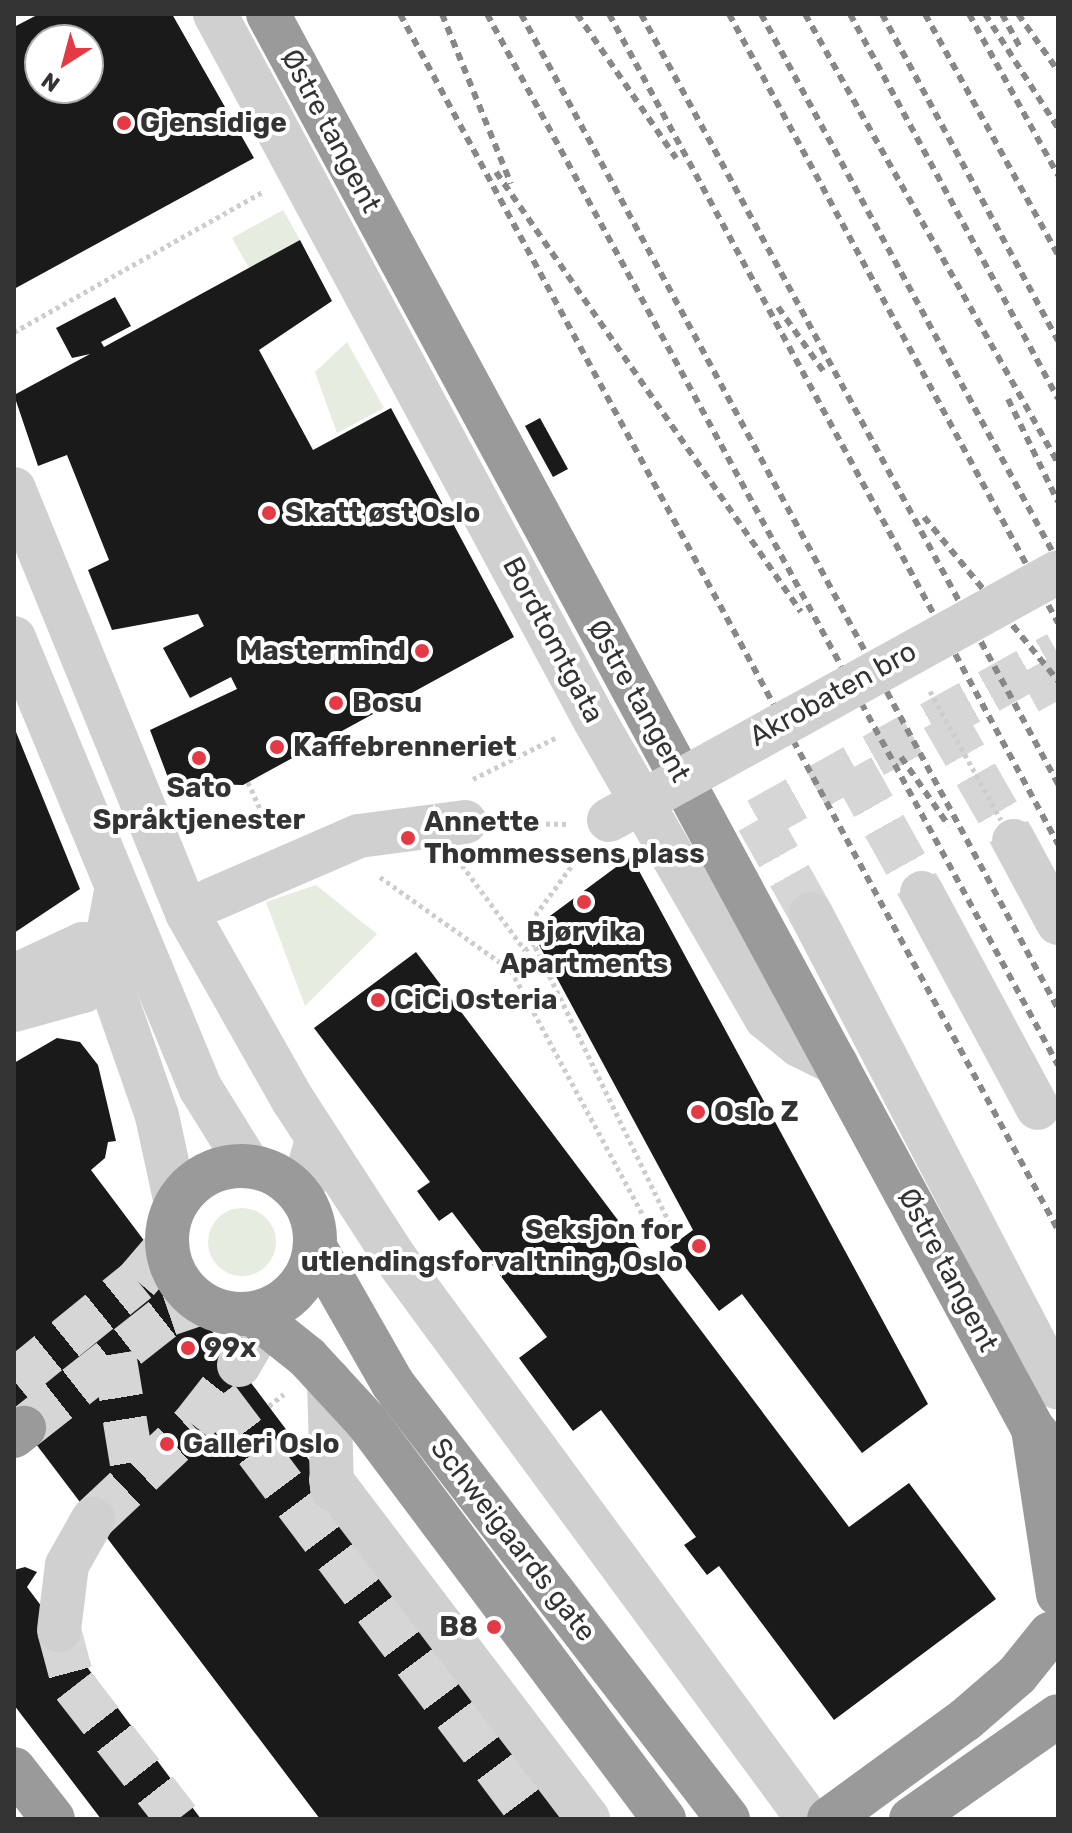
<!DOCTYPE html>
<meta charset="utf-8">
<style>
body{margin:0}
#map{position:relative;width:1072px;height:1833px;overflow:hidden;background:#fff;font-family:Rubik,sans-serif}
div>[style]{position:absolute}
.green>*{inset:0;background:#e6ecdf}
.round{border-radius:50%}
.building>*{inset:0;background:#1a1a1a}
.minor-tunnel>*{height:44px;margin-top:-22px;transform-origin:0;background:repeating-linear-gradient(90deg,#d6d6d6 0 44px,transparent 0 66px)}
.highway-tunnel>*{height:44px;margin-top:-22px;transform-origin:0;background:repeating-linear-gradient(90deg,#d6d6d6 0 44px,transparent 0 66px)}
.path>*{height:5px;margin-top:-2.5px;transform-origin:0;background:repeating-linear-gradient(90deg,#cdcdcd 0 4px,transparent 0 8px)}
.minor>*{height:44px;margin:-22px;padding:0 22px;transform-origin:22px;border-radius:22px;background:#d0d0d0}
.highway>*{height:44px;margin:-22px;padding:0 22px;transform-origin:22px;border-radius:22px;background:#9a9a9a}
.highway>.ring{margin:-22px;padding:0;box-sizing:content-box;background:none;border:44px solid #9a9a9a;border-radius:50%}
.rail>*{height:6px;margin-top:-3px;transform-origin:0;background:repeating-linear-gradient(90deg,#888 0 8px,transparent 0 14px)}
.path-bridge>*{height:5px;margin-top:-2.5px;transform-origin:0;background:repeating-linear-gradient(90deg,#cdcdcd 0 4px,transparent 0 8px)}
.minor-bridge>*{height:44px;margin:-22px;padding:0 22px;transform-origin:22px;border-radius:22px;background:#d0d0d0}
.dots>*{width:22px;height:22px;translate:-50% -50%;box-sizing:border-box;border:4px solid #fff;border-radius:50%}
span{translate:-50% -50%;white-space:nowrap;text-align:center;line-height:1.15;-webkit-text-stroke:8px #fff;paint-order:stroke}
.poi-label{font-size:28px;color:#333;font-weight:700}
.left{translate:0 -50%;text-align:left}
.right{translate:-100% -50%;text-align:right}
.street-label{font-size:28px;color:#333}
.frame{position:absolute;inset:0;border:16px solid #333;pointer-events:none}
.north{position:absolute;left:24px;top:24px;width:80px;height:80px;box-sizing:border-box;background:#fff;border:2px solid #adadad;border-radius:50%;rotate:216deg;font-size:22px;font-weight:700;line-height:32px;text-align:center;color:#333}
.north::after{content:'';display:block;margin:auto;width:28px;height:36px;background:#e63946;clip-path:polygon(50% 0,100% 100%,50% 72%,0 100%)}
</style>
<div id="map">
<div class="green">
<i style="clip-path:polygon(283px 210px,300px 240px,249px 268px,232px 238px)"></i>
<i style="clip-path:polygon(347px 342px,384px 408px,337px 433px,315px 372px)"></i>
<i style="clip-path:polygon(316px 885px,377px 934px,305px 1006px,266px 902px)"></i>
<i class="round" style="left:208px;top:1208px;width:68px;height:68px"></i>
</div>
<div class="building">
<i style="clip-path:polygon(evenodd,39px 14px,172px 14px,254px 158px,14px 289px,14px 27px,39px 14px,40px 40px,88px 40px,88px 88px,40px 88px,40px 40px)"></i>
<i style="clip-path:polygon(300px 240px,332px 301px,259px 350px,313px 450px,391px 408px,514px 637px,243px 785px,170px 783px,150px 730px,237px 689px,231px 677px,190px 698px,163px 648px,204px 626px,198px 614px,112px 630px,88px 570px,109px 560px,67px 455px,38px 466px,14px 395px,90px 354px,72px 358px,56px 328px,115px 297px,131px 326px,101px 342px,104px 347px)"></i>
<i style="clip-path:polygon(540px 418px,568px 469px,553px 477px,525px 426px)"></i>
<i style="clip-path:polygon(14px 727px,80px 889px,14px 933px)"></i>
<i style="clip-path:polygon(631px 856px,928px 1404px,862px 1453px,742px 1294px,719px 1311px,670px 1247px,693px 1230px,531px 930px)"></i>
<i style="clip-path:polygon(416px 952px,849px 1527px,909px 1483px,996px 1599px,834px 1720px,719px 1566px,707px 1575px,684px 1545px,696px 1537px,601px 1410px,573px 1431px,519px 1358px,547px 1337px,452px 1212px,439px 1221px,417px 1191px,430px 1182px,314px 1028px)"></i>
<i style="clip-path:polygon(57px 1038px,80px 1042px,98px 1065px,116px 1141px,108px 1142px,105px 1158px,91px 1170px,579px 1819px,320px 1819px,14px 1415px,14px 1063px)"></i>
<i style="clip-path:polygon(25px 1567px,37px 1572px,27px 1587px,201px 1819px,101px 1819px,14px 1705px,14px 1570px)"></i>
</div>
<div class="minor-tunnel">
<i style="left:1038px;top:664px;width:42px;rotate:61.6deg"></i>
<i style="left:943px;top:717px;width:143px;rotate:60.2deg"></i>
<i style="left:852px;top:768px;width:143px;rotate:60.8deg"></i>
<i style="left:811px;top:914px;width:108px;rotate:-119.4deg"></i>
<i style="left:758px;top:820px;width:343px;rotate:-29.1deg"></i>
<i style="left:114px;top:1354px;width:124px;rotate:80.7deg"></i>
<i style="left:217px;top:1398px;width:527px;rotate:53.02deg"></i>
<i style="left:93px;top:1519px;width:137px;rotate:-43.2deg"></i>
<i style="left:193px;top:1425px;width:65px;rotate:-51.9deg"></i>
<i style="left:59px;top:1630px;width:58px;rotate:75deg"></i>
<i style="left:74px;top:1686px;width:169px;rotate:52deg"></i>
</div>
<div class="highway-tunnel">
<i style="left:14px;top:1381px;width:159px;rotate:-39.1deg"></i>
<i style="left:137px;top:1281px;width:46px;rotate:-49.4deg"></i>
<i style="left:24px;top:1428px;width:184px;rotate:-38.2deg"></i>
<i style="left:169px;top:1314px;width:34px;rotate:-19deg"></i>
</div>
<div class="path">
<i style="left:14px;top:332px;width:287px;rotate:-29.4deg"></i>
<i style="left:473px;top:779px;width:94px;rotate:-26.6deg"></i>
<i style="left:248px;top:782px;width:51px;rotate:65.9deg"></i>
<i style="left:506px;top:823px;width:62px;rotate:0.9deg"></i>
<i style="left:462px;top:865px;width:106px;rotate:53.5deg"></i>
<i style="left:525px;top:950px;width:11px;rotate:-34deg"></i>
<i style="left:380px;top:877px;width:161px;rotate:35.4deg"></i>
<i style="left:511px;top:970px;width:300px;rotate:61.7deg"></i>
<i style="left:653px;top:1234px;width:20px;rotate:-30deg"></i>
<i style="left:670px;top:1224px;width:329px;rotate:-115.9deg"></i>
<i style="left:526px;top:928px;width:93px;rotate:-53.7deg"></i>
<i style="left:269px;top:1406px;width:19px;rotate:-39deg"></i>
</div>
<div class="minor">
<i style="left:215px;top:14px;width:800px;rotate:61.74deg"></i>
<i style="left:594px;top:719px;width:345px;rotate:60.1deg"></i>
<i style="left:766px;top:1018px;width:43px;rotate:39.3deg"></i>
<i style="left:799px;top:1045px;width:42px;rotate:26.6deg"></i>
<i style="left:14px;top:489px;width:458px;rotate:67.8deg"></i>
<i style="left:187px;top:913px;width:215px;rotate:60.5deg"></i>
<i style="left:293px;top:1100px;width:189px;rotate:57.1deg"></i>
<i style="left:396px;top:1259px;width:695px;rotate:53.66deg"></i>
<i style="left:14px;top:638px;width:488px;rotate:67.5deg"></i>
<i style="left:201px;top:1089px;width:91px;rotate:58.1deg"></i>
<i style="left:1014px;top:841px;width:93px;rotate:61.8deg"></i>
<i style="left:116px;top:891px;width:55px;rotate:100.5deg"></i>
<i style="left:106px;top:945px;width:33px;rotate:85deg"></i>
<i style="left:109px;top:978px;width:146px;rotate:70.8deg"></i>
<i style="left:157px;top:1116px;width:90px;rotate:77.8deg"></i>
<i style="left:922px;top:893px;width:244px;rotate:61.7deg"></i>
<i style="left:211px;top:900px;width:161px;rotate:-23.4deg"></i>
<i style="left:359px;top:836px;width:107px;rotate:-7.5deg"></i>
<i style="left:811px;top:914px;width:534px;rotate:62.48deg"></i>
<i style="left:14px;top:976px;width:76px;rotate:-24.9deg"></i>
<i style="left:83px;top:944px;width:52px;rotate:6.6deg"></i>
<i style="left:14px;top:1010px;width:72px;rotate:-15.4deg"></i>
<i style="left:83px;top:991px;width:57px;rotate:-32.9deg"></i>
<i style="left:301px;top:1195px;width:57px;rotate:-73.8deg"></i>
<i style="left:239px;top:1365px;width:66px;rotate:-59.9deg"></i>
<i style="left:329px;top:1380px;width:109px;rotate:88.4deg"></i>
<i style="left:331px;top:1480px;width:425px;rotate:52.8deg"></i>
<i style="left:59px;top:1630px;width:65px;rotate:-83deg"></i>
<i style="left:67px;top:1565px;width:53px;rotate:-60.5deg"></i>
</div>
<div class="highway">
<i style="left:268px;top:14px;width:1609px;rotate:61.6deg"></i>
<i style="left:1033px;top:1429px;width:38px;rotate:49deg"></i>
<i class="ring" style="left:167px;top:1166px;width:104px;height:104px"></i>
<i style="left:316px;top:1249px;width:155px;rotate:60.3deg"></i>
<i style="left:393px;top:1384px;width:549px;rotate:52.4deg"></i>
<i style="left:253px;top:1314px;width:69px;rotate:38.5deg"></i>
<i style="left:307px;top:1357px;width:88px;rotate:47.3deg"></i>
<i style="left:367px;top:1422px;width:496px;rotate:53.2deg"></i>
<i style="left:1033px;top:1429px;width:167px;rotate:81.4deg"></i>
<i style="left:14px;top:1436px;width:13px;rotate:-39deg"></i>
<i style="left:14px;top:1769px;width:63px;rotate:52deg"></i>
<i style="left:829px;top:1819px;width:168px;rotate:-36.1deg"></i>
<i style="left:965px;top:1720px;width:69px;rotate:-40.9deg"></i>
<i style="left:1017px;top:1675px;width:53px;rotate:-51.2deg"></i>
<i style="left:911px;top:1819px;width:179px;rotate:-35deg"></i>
</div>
<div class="rail">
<i style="left:400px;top:14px;width:1383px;rotate:61.58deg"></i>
<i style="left:442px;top:14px;width:183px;rotate:67.9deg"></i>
<i style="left:487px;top:14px;width:1196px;rotate:61.49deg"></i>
<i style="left:521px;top:14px;width:1131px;rotate:61.64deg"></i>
<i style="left:577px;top:14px;width:175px;rotate:55.5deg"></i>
<i style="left:609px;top:14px;width:944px;rotate:61.59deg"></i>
<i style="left:641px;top:14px;width:876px;rotate:61.56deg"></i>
<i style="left:729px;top:14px;width:692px;rotate:61.62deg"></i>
<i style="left:761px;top:14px;width:623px;rotate:61.54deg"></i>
<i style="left:805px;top:14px;width:515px;rotate:60.6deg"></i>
<i style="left:850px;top:14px;width:437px;rotate:61.6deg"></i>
<i style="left:882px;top:14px;width:371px;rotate:61.7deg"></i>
<i style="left:925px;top:14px;width:275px;rotate:61.1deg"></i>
<i style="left:969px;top:14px;width:184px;rotate:61.1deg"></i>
<i style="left:985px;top:14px;width:135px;rotate:57.4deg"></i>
<i style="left:1002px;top:14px;width:42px;rotate:61.6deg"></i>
<i style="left:1018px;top:14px;width:70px;rotate:54.9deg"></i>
<i style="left:496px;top:172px;width:535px;rotate:55.27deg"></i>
<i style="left:778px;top:307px;width:83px;rotate:54.8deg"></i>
<i style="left:1008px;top:399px;width:114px;rotate:64.1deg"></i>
<i style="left:924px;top:517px;width:212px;rotate:50.7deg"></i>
<i style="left:901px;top:757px;width:84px;rotate:55.2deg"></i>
</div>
<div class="path-bridge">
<i style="left:930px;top:691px;width:147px;rotate:61.2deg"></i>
</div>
<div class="minor-bridge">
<i style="left:609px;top:820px;width:513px;rotate:-28.91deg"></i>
</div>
<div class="dots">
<i style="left:124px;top:123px;background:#e63946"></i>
<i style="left:269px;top:513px;background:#e63946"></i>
<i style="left:422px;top:651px;background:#e63946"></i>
<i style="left:336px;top:703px;background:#e63946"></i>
<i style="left:277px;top:747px;background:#e63946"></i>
<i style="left:199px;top:758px;background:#e63946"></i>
<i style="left:408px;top:838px;background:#e63946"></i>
<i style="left:584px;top:902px;background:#e63946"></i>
<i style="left:378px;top:1000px;background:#e63946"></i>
<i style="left:698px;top:1112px;background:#e63946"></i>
<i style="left:699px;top:1246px;background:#e63946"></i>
<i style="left:188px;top:1348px;background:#e63946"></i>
<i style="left:167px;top:1444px;background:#e63946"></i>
<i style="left:494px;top:1627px;background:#e63946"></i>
</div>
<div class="poi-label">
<span class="left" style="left:140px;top:123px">Gjensidige</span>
<span class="left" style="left:285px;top:513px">Skatt øst Oslo</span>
<span class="right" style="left:406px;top:651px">Mastermind</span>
<span class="left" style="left:352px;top:703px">Bosu</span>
<span class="left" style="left:293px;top:747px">Kaffebrenneriet</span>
<span style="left:199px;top:804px">Sato<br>Språktjenester</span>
<span class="left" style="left:424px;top:838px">Annette<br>Thommessens plass</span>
<span style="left:584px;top:948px">Bjørvika<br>Apartments</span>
<span class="left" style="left:394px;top:1000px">CiCi Osteria</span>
<span class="left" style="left:714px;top:1112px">Oslo Z</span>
<span class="right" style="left:683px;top:1246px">Seksjon for<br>utlendingsforvaltning, Oslo</span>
<span class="left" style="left:204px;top:1348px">99x</span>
<span class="left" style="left:183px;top:1444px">Galleri Oslo</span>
<span class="right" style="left:478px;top:1627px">B8</span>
</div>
<div class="street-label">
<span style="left:331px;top:131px;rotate:62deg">Østre tangent</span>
<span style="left:553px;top:640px;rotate:62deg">Bordtomtgata</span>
<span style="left:833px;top:694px;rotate:-29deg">Akrobaten bro</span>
<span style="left:639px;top:701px;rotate:61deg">Østre tangent</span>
<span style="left:948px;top:1270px;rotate:62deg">Østre tangent</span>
<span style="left:513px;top:1540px;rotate:52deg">Schweigaards gate</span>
</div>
<div class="frame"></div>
<div class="north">N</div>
</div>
